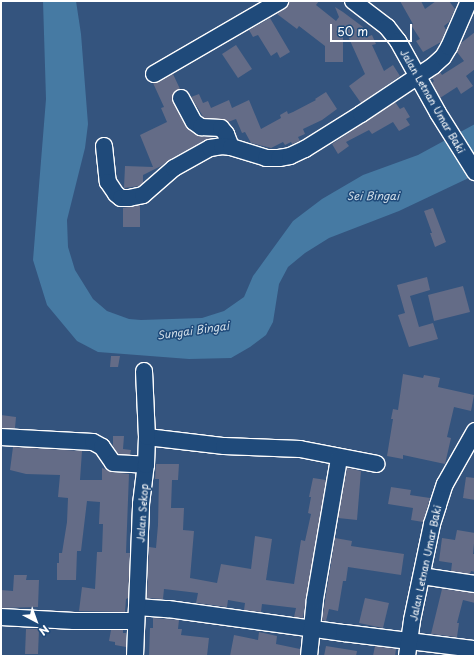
<!DOCTYPE html>
<style>
body{margin:0}
#map{position:relative;width:476px;height:657px;overflow:hidden;background:#34547e;font-family:"Playpen Sans",sans-serif}
div>[style]{position:absolute}
.water>*{inset:0;background:#467aa3}
.building>*{inset:0;background:#646c87}
.roads{filter:drop-shadow(1px 0 #fff) drop-shadow(-1px 0 #fff) drop-shadow(0 1px #fff) drop-shadow(0 -1px #fff)}
.minor>*{height:16px;margin:-8px;padding:0 8px;transform-origin:8px;border-radius:8px;background:#1f4a7a}
span{translate:-50% -50%;white-space:nowrap;text-align:center;line-height:1.15;-webkit-text-stroke:3px #1f4a7a;paint-order:stroke}
.street-label{font-size:10px;color:#fff}
.water-label{font-size:11px;color:#d1dee8;font-style:italic}
.frame{position:absolute;inset:0;border:2px solid #fff;pointer-events:none}
.north{position:absolute;left:16px;top:601px;width:40px;height:40px;-webkit-text-stroke:3px #1f4a7a;paint-order:stroke;rotate:139deg;font-size:11px;font-weight:700;line-height:16px;text-align:center;color:#fff}
.north::after{content:'';display:block;margin:auto;width:14px;height:18px;background:#fff;clip-path:polygon(50% 0,100% 100%,50% 72%,0 100%)}
.scale{position:absolute;left:330px;top:24px;width:82px;height:18px;box-sizing:border-box;border:2px solid #fff;border-top:0;padding-left:5px;font-size:12px;line-height:14px;white-space:nowrap;color:#fff;-webkit-text-stroke:3px #1f4a7a;paint-order:stroke}
</style>
<div id="map">
<div class="water">
<i style="clip-path:polygon(43px 1px,76px 1px,81px 34px,88px 124px,85px 148px,67px 220px,68px 247px,75px 270px,93px 299px,107px 311px,129px 319px,141px 320px,202px 318px,224px 311px,244px 297px,253px 276px,293px 221px,322px 199px,363px 175px,418px 155px,475px 124px,475px 175px,399px 211px,329px 238px,305px 253px,288px 267px,279px 284px,273px 322px,266px 335px,250px 347px,231px 358px,189px 359px,98px 352px,77px 341px,47px 305px,33px 260px,46px 99px)"></i>
</div>
<div class="building">
<i style="clip-path:polygon(289px 1px,319px 1px,316px 5px,336px 21px,339px 17px,335px 7px,343px 12px,363px 27px,367px 37px,372px 35px,376px 44px,372px 45px,384px 71px,393px 65px,400px 76px,361px 103px,349px 86px,365px 74px,343px 25px,343px 62px,325px 62px,325px 46px,299px 26px,297px 29px,277px 14px,288px 6px)"></i>
<i style="clip-path:polygon(400px 1px,421px 1px,425px 9px,436px 1px,449px 1px,455px 9px,449px 22px,444px 26px,446px 30px,441px 42px,423px 52px,416px 41px,420px 39px,411px 25px,413px 24px)"></i>
<i style="clip-path:polygon(270px 18px,290px 52px,280px 58px,277px 52px,271px 56px,258px 35px,253px 37px,249px 30px)"></i>
<i style="clip-path:polygon(475px 32px,475px 69px,466px 76px,473px 86px,461px 94px,457px 87px,440px 98px,432px 83px,434px 81px,432px 78px,440px 72px,442px 75px,464px 61px,457px 52px,461px 43px)"></i>
<i style="clip-path:polygon(236px 45px,252px 69px,238px 78px,222px 54px)"></i>
<i style="clip-path:polygon(173px 74px,180px 89px,173px 93px,173px 102px,186px 127px,196px 135px,214px 138px,205px 140px,169px 160px,161px 166px,143px 175px,143px 183px,139px 186px,124px 188px,125px 166px,153px 167px,140px 135px,167px 122px,161px 108px,164px 107px,153px 83px,159px 82px)"></i>
<i style="clip-path:polygon(326px 92px,337px 109px,322px 120px,303px 129px,305px 134px,298px 137px,300px 141px,292px 144px,291px 142px,285px 145px,283px 142px,271px 148px,251px 143px,245px 132px,242px 133px,236px 119px,228px 122px,222px 119px,204px 118px,191px 97px,199px 94px,203px 103px,208px 101px,211px 108px,229px 100px,232px 108px,249px 100px,261px 129px,281px 118px,280px 115px,287px 111px,288px 114px,293px 112px,316px 100px,315px 99px)"></i>
<i style="clip-path:polygon(395px 102px,400px 109px,404px 107px,410px 117px,406px 119px,410px 125px,399px 131px,393px 122px,372px 134px,369px 130px,346px 142px,349px 146px,338px 154px,332px 144px)"></i>
<i style="clip-path:polygon(140px 205px,140px 227px,123px 227px,123px 208px)"></i>
<i style="clip-path:polygon(433px 208px,446px 242px,435px 247px,430px 233px,432px 233px,424px 211px)"></i>
<i style="clip-path:polygon(427px 277px,430px 290px,410px 296px,419px 327px,433px 323px,438px 339px,409px 347px,398px 315px,405px 313px,397px 285px)"></i>
<i style="clip-path:polygon(463px 286px,470px 312px,434px 321px,428px 295px)"></i>
<i style="clip-path:polygon(111px 356px,120px 356px,118px 367px,110px 367px)"></i>
<i style="clip-path:polygon(403px 374px,423px 378px,424px 375px,440px 378px,438px 387px,474px 395px,471px 411px,454px 407px,447px 437px,451px 438px,445px 464px,403px 455px,403px 459px,387px 456px,393px 419px,391px 419px,393px 409px,398px 410px)"></i>
<i style="clip-path:polygon(1px 415px,16px 417px,15px 428px,1px 428px)"></i>
<i style="clip-path:polygon(113px 436px,124px 436px,123px 449px,131px 450px,130px 455px,118px 454px,113px 446px)"></i>
<i style="clip-path:polygon(13px 447px,82px 451px,80px 480px,102px 480px,102px 468px,112px 472px,129px 474px,126px 553px,130px 553px,128px 598px,126px 599px,125px 612px,79px 611px,82px 587px,95px 589px,97px 552px,102px 552px,103px 524px,99px 524px,100px 502px,87px 501px,81px 551px,77px 551px,76px 580px,57px 580px,57px 563px,59px 563px,59px 553px,62px 553px,67px 522px,68px 498px,58px 497px,60px 475px,26px 474px,10px 470px)"></i>
<i style="clip-path:polygon(156px 464px,179px 464px,178px 480px,172px 480px,171px 508px,184px 508px,183px 530px,194px 531px,190px 578px,217px 583px,221px 564px,251px 569px,255px 536px,272px 539px,266px 580px,294px 584px,301px 540px,305px 541px,311px 514px,308px 513px,311px 497px,309px 497px,313px 478px,326px 480px,303px 618px,294px 617px,296px 608px,262px 604px,261px 612px,244px 610px,245px 603px,228px 600px,227px 607px,196px 603px,198px 593px,164px 589px,163px 599px,147px 598px,149px 547px,156px 548px,158px 525px,159px 479px,155px 479px)"></i>
<i style="clip-path:polygon(347px 468px,361px 471px,357px 520px,338px 518px)"></i>
<i style="clip-path:polygon(466px 477px,475px 478px,475px 500px,463px 498px)"></i>
<i style="clip-path:polygon(391px 487px,411px 490px,410px 495px,430px 498px,423px 522px,411px 520px,413px 508px,388px 504px)"></i>
<i style="clip-path:polygon(457px 530px,475px 533px,473px 554px,475px 554px,475px 572px,471px 571px,470px 574px,451px 571px,452px 563px,439px 561px,442px 538px,455px 540px)"></i>
<i style="clip-path:polygon(335px 538px,352px 541px,351px 546px,404px 554px,401px 575px,348px 567px,346px 581px,343px 581px,338px 611px,329px 609px,326px 621px,322px 620px)"></i>
<i style="clip-path:polygon(14px 575px,27px 575px,26px 580px,39px 580px,38px 607px,1px 608px,1px 590px,13px 591px)"></i>
<i style="clip-path:polygon(442px 589px,475px 593px,475px 603px,463px 600px,457px 623px,459px 623px,457px 637px,431px 634px)"></i>
<i style="clip-path:polygon(365px 598px,389px 603px,383px 628px,359px 623px)"></i>
<i style="clip-path:polygon(153px 618px,179px 620px,178px 629px,182px 629px,181px 635px,209px 638px,207px 656px,149px 656px,150px 628px,153px 628px)"></i>
<i style="clip-path:polygon(26px 629px,39px 629px,38px 654px,25px 654px)"></i>
<i style="clip-path:polygon(111px 630px,123px 630px,123px 633px,126px 633px,126px 647px,115px 645px,115px 642px,109px 641px)"></i>
<i style="clip-path:polygon(259px 632px,277px 636px,276px 644px,300px 649px,300px 656px,230px 656px,234px 635px,258px 640px)"></i>
<i style="clip-path:polygon(326px 646px,357px 651px,356px 656px,324px 656px)"></i>
<i style="clip-path:polygon(375px 646px,396px 649px,395px 656px,373px 656px)"></i>
</div>
<div class="roads">
<div class="minor">
<i style="left:353px;top:1px;width:43px;rotate:37.4deg"></i>
<i style="left:387px;top:27px;width:18px;rotate:52deg"></i>
<i style="left:398px;top:41px;width:82px;rotate:60.9deg"></i>
<i style="left:438px;top:113px;width:70px;rotate:57.9deg"></i>
<i style="left:154px;top:74px;width:146px;rotate:-30.1deg"></i>
<i style="left:181px;top:98px;width:27px;rotate:62deg"></i>
<i style="left:194px;top:122px;width:9px;rotate:36deg"></i>
<i style="left:201px;top:127px;width:20px;rotate:3deg"></i>
<i style="left:221px;top:128px;width:8px;rotate:50deg"></i>
<i style="left:226px;top:134px;width:14px;rotate:69deg"></i>
<i style="left:104px;top:146px;width:36px;rotate:84deg"></i>
<i style="left:108px;top:182px;width:14px;rotate:56deg"></i>
<i style="left:116px;top:194px;width:6px;rotate:39deg"></i>
<i style="left:121px;top:198px;width:8px"></i>
<i style="left:129px;top:198px;width:14px;rotate:-12deg"></i>
<i style="left:143px;top:195px;width:41px;rotate:-41.1deg"></i>
<i style="left:174px;top:168px;width:41px;rotate:-29.1deg"></i>
<i style="left:210px;top:148px;width:12px;rotate:-9deg"></i>
<i style="left:222px;top:146px;width:9px;rotate:6deg"></i>
<i style="left:231px;top:147px;width:37px;rotate:17deg"></i>
<i style="left:266px;top:158px;width:13px"></i>
<i style="left:279px;top:158px;width:11px;rotate:-10deg"></i>
<i style="left:290px;top:156px;width:17px;rotate:-25deg"></i>
<i style="left:305px;top:149px;width:66px;rotate:-32deg"></i>
<i style="left:361px;top:114px;width:87px;rotate:-33.7deg"></i>
<i style="left:433px;top:66px;width:13px;rotate:-42deg"></i>
<i style="left:443px;top:57px;width:12px;rotate:-59deg"></i>
<i style="left:449px;top:47px;width:50px;rotate:-66.5deg"></i>
<i style="left:1px;top:437px;width:92px;rotate:3.1deg"></i>
<i style="left:93px;top:442px;width:10px;rotate:29deg"></i>
<i style="left:102px;top:447px;width:19px;rotate:55deg"></i>
<i style="left:113px;top:463px;width:33px;rotate:3deg"></i>
<i style="left:147px;top:437px;width:78px;rotate:6.7deg"></i>
<i style="left:224px;top:446px;width:76px;rotate:2.3deg"></i>
<i style="left:300px;top:449px;width:78px;rotate:11deg"></i>
<i style="left:422px;top:576px;width:54px;rotate:8.6deg"></i>
<i style="left:137px;top:607px;width:31px;rotate:4deg"></i>
<i style="left:168px;top:609px;width:178px;rotate:7.8deg"></i>
<i style="left:344px;top:633px;width:132px;rotate:7deg"></i>
<i style="left:1px;top:617px;width:73px;rotate:3.1deg"></i>
<i style="left:74px;top:621px;width:61px"></i>
<i style="left:135px;top:656px;width:152px;rotate:-87.7deg"></i>
<i style="left:141px;top:504px;width:39px;rotate:-83deg"></i>
<i style="left:146px;top:465px;width:28px;rotate:-88deg"></i>
<i style="left:147px;top:437px;width:66px;rotate:-92.6deg"></i>
<i style="left:309px;top:656px;width:57px;rotate:-84deg"></i>
<i style="left:315px;top:599px;width:143px;rotate:-80.3deg"></i>
<i style="left:407px;top:656px;width:36px;rotate:-82deg"></i>
<i style="left:412px;top:620px;width:98px;rotate:-78.2deg"></i>
<i style="left:432px;top:524px;width:20px;rotate:-72deg"></i>
<i style="left:438px;top:505px;width:22px;rotate:-72deg"></i>
<i style="left:445px;top:484px;width:61px;rotate:-60.5deg"></i>
</div>
</div>
<div class="street-label">
<span style="left:433px;top:101px;rotate:60deg">Jalan Letnan Umar Baki</span>
<span style="left:142px;top:513px;rotate:-86deg">Jalan Sekop</span>
<span style="left:425px;top:563px;rotate:-78deg">Jalan Letnan Umar Baki</span>
</div>
<div class="water-label">
<span style="left:373px;top:196px">Sei Bingai</span>
<span style="left:193px;top:331px;rotate:-8deg">Sungai Bingai</span>
</div>
<div class="frame"></div>
<div class="north">N</div>
<div class="scale">50 m</div>
</div>
